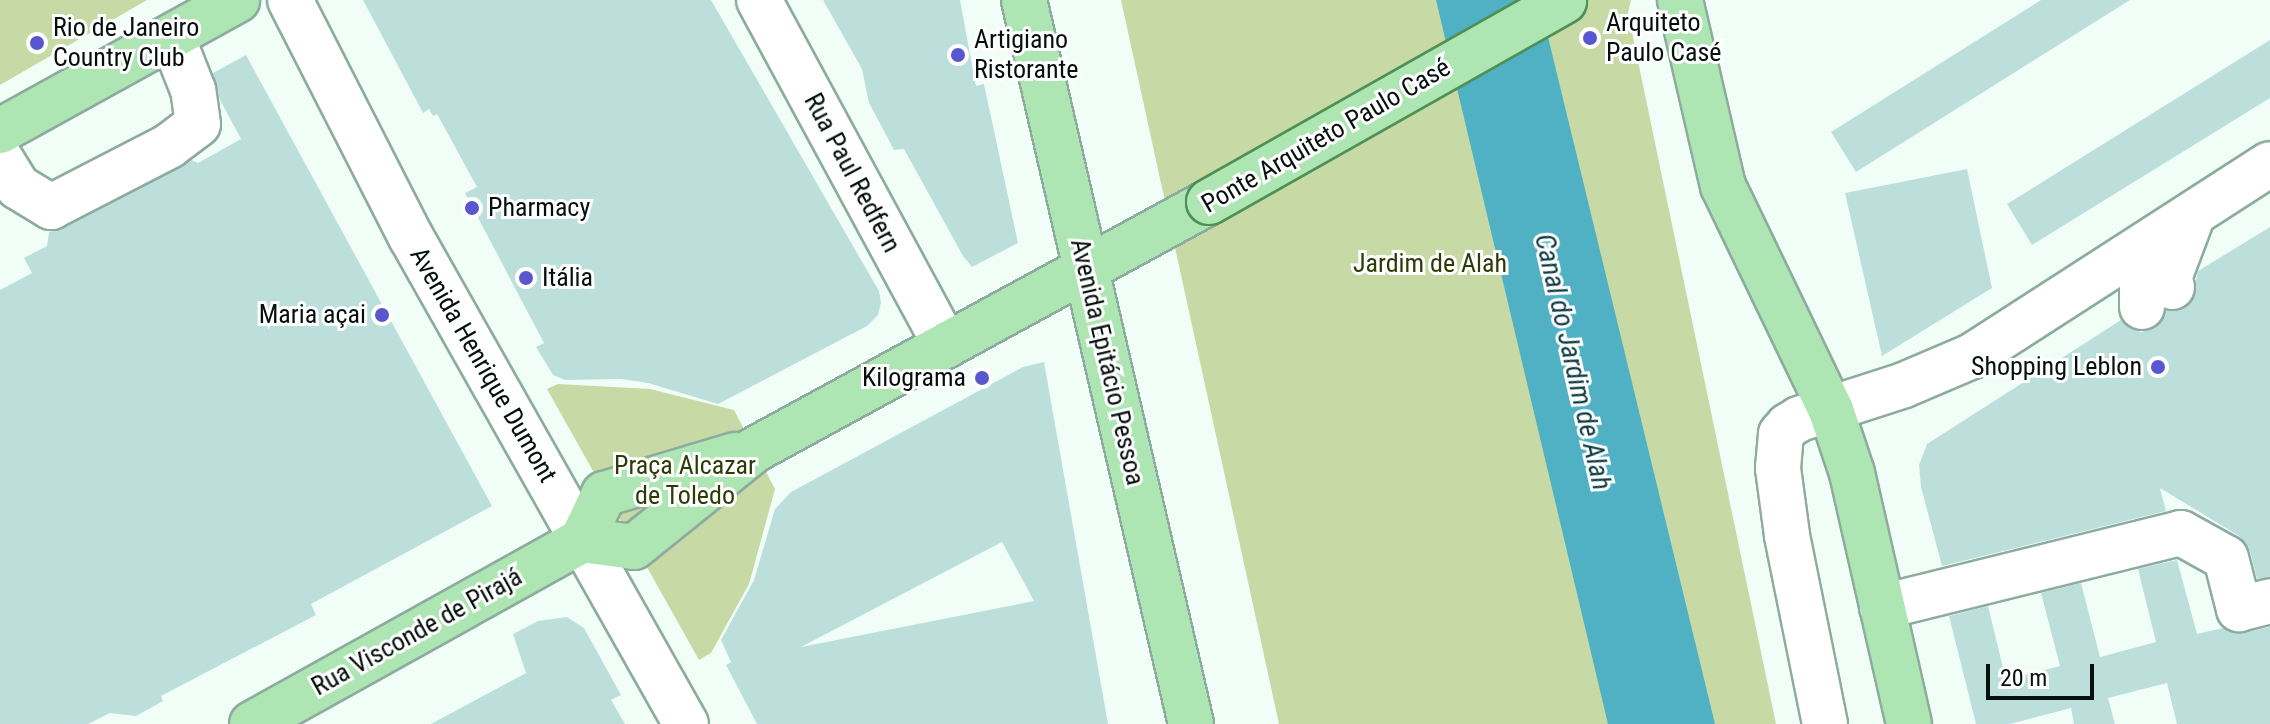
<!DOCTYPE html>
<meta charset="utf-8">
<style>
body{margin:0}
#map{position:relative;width:2270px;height:724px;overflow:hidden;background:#f1fef8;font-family:"Roboto Condensed",sans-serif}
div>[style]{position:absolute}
.green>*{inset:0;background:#c7d9a4}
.water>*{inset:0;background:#50b1c4}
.building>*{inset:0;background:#bcdfdc}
.roads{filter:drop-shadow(2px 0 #8dab9e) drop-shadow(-2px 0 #8dab9e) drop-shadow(0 2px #8dab9e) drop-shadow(0 -2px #8dab9e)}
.minor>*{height:44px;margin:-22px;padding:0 22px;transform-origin:22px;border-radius:22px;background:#fff}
.major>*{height:44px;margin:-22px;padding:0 22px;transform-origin:22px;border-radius:22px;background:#ade6b2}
.bridges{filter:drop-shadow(2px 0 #4e9056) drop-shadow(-2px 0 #4e9056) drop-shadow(0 2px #4e9056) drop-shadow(0 -2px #4e9056)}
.major-bridge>*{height:44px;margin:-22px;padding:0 22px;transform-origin:22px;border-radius:22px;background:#ade6b2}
.dots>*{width:22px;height:22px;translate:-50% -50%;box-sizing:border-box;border:4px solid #fff;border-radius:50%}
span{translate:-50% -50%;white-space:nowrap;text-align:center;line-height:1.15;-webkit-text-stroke:6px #fff;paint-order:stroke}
.poi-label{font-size:26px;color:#050f0b}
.left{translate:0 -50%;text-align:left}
.right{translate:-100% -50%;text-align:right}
.street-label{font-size:26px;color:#050f0b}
.park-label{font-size:26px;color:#2d3b07}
.water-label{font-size:28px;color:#0e3c44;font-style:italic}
.scale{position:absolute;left:1986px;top:664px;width:108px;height:36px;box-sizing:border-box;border:4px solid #050f0b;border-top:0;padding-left:10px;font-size:24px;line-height:28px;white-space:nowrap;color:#050f0b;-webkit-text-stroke:6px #fff;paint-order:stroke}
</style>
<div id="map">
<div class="green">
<i style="clip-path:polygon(0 0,147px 0,0 85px)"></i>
<i style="clip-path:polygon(1121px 0,1631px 0,1628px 13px,1776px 724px,1279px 724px)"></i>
<i style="clip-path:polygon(558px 384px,650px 389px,734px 410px,775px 489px,749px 584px,711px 653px,699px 660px,547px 389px)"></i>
</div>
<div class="water">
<i style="clip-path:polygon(1436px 0,1539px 0,1715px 724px,1608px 724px)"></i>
</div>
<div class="building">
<i style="clip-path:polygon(363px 0,711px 0,879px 291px,881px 303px,878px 315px,867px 326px,718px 404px,648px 383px,621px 379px,565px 380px,553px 375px,536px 347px,544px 343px,465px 193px,477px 187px,437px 114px,433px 116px,429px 109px,423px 113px)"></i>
<i style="clip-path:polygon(823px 0,960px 0,976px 86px,984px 84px,1018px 243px,972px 267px,963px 256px,904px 149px,894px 150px,869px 103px,862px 69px)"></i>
<i style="clip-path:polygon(2041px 0,2130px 0,1856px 172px,1831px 132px)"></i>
<i style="clip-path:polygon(2270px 40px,2270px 98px,2032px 245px,2007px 204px)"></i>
<i style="clip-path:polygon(246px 55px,492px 506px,311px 604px,316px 615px,161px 696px,163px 701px,136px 716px,110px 713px,88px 724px,0 724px,0 290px,32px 273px,24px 258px,47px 246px,49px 232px,62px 229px,191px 160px,198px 163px,241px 139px,220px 100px,213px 73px)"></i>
<i style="clip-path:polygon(1967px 169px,1992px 288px,1882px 356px,1845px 193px)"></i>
<i style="clip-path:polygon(2270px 227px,2270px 577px,2257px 579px,2250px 551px,2239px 536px,2160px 488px,2166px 511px,1942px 566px,1921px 487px,1919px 465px,1927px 444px,2121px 320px,2129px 328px,2141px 332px,2155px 328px,2166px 311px,2179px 311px,2191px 303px,2198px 271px)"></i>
<i style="clip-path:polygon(evenodd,1044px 362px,1108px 724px,757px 724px,726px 665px,731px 662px,721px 640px,754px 580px,775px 509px,791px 492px,1023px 367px,1044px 362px,1002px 542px,1034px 601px,801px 647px,1002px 542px)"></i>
<i style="clip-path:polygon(2177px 560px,2197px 634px,2223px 628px,2233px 633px,2244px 633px,2270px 627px,2270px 724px,2177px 724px,2167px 683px,2108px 698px,2115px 724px,2074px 724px,2071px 708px,2010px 724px,1976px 724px,1949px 616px,1988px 606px,2006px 680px,2060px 666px,2041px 593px,2081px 583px,2100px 657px,2156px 642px,2138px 569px)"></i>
<i style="clip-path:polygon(567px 617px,584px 628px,621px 695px,611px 700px,625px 724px,431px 724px,526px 673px,513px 634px,538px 621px)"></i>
</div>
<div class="roads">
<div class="minor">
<i style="left:290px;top:0;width:266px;rotate:63deg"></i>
<i style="left:411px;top:237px;width:559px;rotate:60.55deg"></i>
<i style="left:759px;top:0;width:393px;rotate:61.6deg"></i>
<i style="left:0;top:158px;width:34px;rotate:58deg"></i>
<i style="left:18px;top:187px;width:39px;rotate:31deg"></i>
<i style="left:51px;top:207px;width:133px;rotate:-27.3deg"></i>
<i style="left:169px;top:146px;width:36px;rotate:-37deg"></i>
<i style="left:198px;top:124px;width:34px;rotate:-98deg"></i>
<i style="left:193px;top:90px;width:57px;rotate:-111.6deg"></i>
<i style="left:2172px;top:287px;width:9px;rotate:-108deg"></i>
<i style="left:2169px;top:278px;width:68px;rotate:-69.4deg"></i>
<i style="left:2142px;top:307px;width:26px;rotate:-90deg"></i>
<i style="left:2142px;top:281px;width:46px;rotate:-71.2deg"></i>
<i style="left:1882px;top:607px;width:308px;rotate:-13.9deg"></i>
<i style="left:2181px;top:533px;width:51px;rotate:29.1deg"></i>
<i style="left:2226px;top:558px;width:53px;rotate:75.7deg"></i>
<i style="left:2239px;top:609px;width:32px;rotate:-14deg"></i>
<i style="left:1825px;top:724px;width:193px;rotate:-101.4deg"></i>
<i style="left:1787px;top:535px;width:68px;rotate:-97.7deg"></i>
<i style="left:1778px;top:468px;width:34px;rotate:-85deg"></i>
<i style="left:1781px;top:434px;width:11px;rotate:-49deg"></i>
<i style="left:1788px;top:426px;width:13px;rotate:-32deg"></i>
<i style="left:1799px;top:419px;width:110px;rotate:-17.9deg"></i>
<i style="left:1904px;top:385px;width:74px;rotate:-23.1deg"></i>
<i style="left:1972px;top:356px;width:354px;rotate:-32.8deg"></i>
</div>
<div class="major">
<i style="left:1024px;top:0;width:743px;rotate:77.01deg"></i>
<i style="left:1680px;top:0;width:191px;rotate:77deg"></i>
<i style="left:1723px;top:186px;width:249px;rotate:64.3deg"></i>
<i style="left:1831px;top:410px;width:66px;rotate:71.6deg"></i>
<i style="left:1852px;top:473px;width:257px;rotate:77.2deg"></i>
<i style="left:0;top:131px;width:271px;rotate:-28.9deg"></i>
<i style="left:582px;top:540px;width:52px;rotate:7.7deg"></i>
<i style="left:634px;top:547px;width:154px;rotate:-38.9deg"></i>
<i style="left:754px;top:450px;width:518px;rotate:-28.59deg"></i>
<i style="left:252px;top:724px;width:378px;rotate:-29.1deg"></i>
<i style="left:582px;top:540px;width:51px;rotate:-64.4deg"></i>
<i style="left:604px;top:494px;width:137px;rotate:-16.6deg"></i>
</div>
</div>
<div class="bridges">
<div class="major-bridge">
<i style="left:1209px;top:202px;width:408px;rotate:-29.5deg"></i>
</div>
</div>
<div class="dots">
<i style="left:1590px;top:38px;background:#5957cf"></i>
<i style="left:37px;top:43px;background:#5957cf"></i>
<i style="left:958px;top:55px;background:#5957cf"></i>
<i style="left:472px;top:208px;background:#5957cf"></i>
<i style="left:526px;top:278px;background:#5957cf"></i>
<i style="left:382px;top:315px;background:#5957cf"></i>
<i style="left:2158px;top:367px;background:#5957cf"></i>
<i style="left:982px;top:378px;background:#5957cf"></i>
</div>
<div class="poi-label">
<span class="left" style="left:1606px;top:38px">Arquiteto<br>Paulo Casé</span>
<span class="left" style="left:53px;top:43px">Rio de Janeiro<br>Country Club</span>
<span class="left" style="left:974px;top:55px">Artigiano<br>Ristorante</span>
<span class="left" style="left:488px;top:208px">Pharmacy</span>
<span class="left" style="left:542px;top:278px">Itália</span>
<span class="right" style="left:366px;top:315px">Maria açai</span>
<span class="right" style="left:2142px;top:367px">Shopping Leblon</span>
<span class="right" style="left:966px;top:378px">Kilograma</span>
</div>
<div class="street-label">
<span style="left:1326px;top:136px;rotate:-30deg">Ponte Arquiteto Paulo Casé</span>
<span style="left:852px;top:173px;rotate:62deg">Rua Paul Redfern</span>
<span style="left:1107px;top:362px;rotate:77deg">Avenida Epitácio Pessoa</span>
<span style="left:483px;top:365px;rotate:60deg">Avenida Henrique Dumont</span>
<span style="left:417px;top:632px;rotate:-29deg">Rua Visconde de Pirajá</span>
</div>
<div class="park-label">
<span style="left:1430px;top:264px">Jardim de Alah</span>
<span style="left:685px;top:481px">Praça Alcazar<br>de Toledo</span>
</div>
<div class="water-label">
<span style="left:1573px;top:362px;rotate:77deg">Canal do Jardim de Alah</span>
</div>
<div class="scale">20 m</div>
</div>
